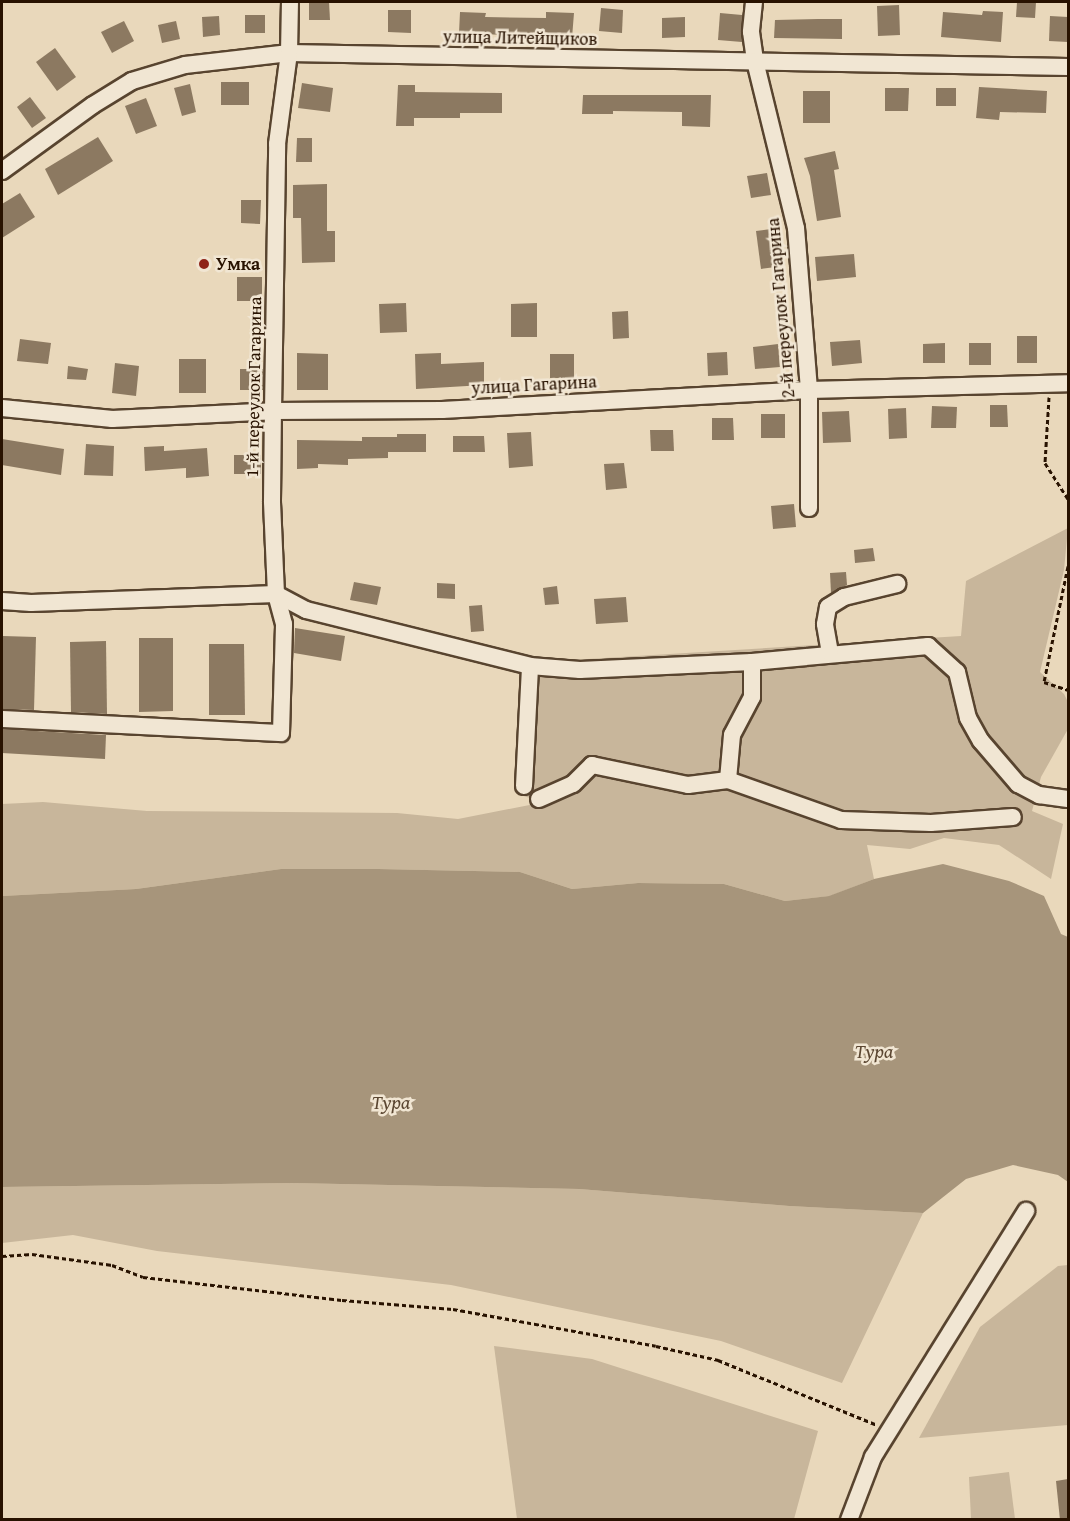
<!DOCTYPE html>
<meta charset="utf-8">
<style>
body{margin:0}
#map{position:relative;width:1070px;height:1521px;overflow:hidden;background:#e9d8bb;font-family:"Gentium Book Plus",serif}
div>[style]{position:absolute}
.green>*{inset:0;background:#c8b69b}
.water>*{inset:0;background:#a7957b}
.building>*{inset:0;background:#8c7961}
.path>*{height:3px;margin-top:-1.5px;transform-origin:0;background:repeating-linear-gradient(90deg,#281200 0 4.5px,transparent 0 7.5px)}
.roads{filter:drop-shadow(2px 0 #58442f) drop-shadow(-2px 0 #58442f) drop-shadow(0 2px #58442f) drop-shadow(0 -2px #58442f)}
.minor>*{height:16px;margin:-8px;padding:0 8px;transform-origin:8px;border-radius:8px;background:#f1e6d3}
.dots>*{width:16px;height:16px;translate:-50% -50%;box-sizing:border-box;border:3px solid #f1e6d3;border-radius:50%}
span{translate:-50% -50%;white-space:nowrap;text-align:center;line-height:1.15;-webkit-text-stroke:5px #f1e6d3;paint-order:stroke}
.street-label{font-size:18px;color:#281200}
.poi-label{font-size:18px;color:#281200;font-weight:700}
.left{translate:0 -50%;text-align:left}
.water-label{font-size:20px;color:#5b4631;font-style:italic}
.frame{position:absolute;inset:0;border:3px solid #281200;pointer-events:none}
</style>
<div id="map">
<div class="green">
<i style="clip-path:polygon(1068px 528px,1064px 570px,1040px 672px,1064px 694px,1068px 702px,1068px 729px,1041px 777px,1032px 811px,1063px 824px,1051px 879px,999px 845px,944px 838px,910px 849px,867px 845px,874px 879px,830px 896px,785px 901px,724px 884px,638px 883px,572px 889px,520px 872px,378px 869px,281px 869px,136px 889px,2px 896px,2px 804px,43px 802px,147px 811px,397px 813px,458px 819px,555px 800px,530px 798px,517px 794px,523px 671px,555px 661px,961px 636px,966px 581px)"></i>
<i style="clip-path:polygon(292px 1183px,579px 1189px,789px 1206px,923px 1213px,842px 1383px,721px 1341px,451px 1285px,157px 1251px,73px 1235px,2px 1243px,2px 1187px)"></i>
<i style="clip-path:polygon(1068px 1265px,1068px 1425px,919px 1438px,980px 1327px,1058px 1266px)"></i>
<i style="clip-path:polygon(494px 1346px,592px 1359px,818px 1431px,794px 1519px,517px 1519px)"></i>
<i style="clip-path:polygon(1009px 1472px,1015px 1519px,971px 1519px,969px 1477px)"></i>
</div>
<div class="water">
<i style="clip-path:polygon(943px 864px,1009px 881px,1044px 896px,1061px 934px,1068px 937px,1068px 1182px,1058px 1175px,1013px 1165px,966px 1179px,923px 1213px,789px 1206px,579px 1189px,292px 1183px,2px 1187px,2px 896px,136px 889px,281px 869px,378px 869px,520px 872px,572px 889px,638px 883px,724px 884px,785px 901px,829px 896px,874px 879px)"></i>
</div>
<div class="building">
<i style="clip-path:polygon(309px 2px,329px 2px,330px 20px,309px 20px)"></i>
<i style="clip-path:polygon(1017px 2px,1036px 2px,1035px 18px,1016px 17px)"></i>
<i style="clip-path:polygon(899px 5px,900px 35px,878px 36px,877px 6px)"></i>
<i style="clip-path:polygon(601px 8px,623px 10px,622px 33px,599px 31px)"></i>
<i style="clip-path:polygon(388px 10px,411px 10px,411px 33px,388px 32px)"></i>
<i style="clip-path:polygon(983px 11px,1003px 12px,1001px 42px,941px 37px,943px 12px,982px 15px)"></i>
<i style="clip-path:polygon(460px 12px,486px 13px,485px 17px,546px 18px,546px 12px,574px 13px,572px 38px,459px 33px)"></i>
<i style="clip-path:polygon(720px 13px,742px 15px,742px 42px,718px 40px)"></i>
<i style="clip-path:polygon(245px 15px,265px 15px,265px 33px,245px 33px)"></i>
<i style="clip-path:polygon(219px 16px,220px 35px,203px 37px,202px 17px)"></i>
<i style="clip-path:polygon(1050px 16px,1068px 17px,1068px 42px,1049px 41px)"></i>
<i style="clip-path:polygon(685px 17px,685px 37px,662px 38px,662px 18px)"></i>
<i style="clip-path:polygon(818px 19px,842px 19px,842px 39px,774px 38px,775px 20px)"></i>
<i style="clip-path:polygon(124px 21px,134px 41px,112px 53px,101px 32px)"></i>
<i style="clip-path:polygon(176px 21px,180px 39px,162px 43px,158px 25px)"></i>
<i style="clip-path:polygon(55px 48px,76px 77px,57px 91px,36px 62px)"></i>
<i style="clip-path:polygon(221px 82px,249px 82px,249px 105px,221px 105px)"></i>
<i style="clip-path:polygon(302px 83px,333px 88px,330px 112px,298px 108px)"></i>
<i style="clip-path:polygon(190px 84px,196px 112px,182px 116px,174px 88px)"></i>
<i style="clip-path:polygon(398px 85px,415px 85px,415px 92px,502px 93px,502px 113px,460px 113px,460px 118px,414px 118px,414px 126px,396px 126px)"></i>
<i style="clip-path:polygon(979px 87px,1047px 91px,1046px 113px,1000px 112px,999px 120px,976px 118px)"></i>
<i style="clip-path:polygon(885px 88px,909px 88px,908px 111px,885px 111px)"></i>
<i style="clip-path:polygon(936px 88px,956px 88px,956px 106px,936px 106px)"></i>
<i style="clip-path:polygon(803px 91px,830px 91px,830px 123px,803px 123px)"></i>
<i style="clip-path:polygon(583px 95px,711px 95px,710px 127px,682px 126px,682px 112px,613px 111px,613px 114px,582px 114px)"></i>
<i style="clip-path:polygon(30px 97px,46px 118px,32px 128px,17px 107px)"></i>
<i style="clip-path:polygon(146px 98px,157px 126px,136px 134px,125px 106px)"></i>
<i style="clip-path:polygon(98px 137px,113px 161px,58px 195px,45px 169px)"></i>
<i style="clip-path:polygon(297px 138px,312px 138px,312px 162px,296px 162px)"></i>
<i style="clip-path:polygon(835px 151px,839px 169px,834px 170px,841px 217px,817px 221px,810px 176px,804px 158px)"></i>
<i style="clip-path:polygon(767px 173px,771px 195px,751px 198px,747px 176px)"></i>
<i style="clip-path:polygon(327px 184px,327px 231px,335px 231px,335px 262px,302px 263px,301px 218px,293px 218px,293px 185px)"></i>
<i style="clip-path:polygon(20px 193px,35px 217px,2px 238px,2px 204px)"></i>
<i style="clip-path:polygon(241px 200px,261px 200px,260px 224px,241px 223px)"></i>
<i style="clip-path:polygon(778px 228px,783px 266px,761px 269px,756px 231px)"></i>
<i style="clip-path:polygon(854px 254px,856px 277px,817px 281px,815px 257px)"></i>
<i style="clip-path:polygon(237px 277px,262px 277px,262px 301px,237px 301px)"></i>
<i style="clip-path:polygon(406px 303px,407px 332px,380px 333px,379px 304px)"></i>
<i style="clip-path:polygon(537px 303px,537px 337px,511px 337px,511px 304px)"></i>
<i style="clip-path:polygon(628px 311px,629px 338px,613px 339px,612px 312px)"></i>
<i style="clip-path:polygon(1017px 336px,1037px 336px,1037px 363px,1017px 363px)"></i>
<i style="clip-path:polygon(20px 339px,51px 343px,48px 364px,17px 361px)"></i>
<i style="clip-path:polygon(860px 340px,862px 363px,832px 366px,830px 342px)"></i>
<i style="clip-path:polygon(945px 343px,945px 363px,923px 363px,923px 344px)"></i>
<i style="clip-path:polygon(969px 343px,991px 343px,991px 365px,969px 365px)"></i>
<i style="clip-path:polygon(778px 344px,780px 367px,755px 369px,753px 347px)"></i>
<i style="clip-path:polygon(727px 352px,728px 375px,708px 376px,707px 353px)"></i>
<i style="clip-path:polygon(297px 353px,328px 354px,328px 390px,297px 390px)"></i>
<i style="clip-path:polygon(441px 353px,441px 364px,484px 362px,484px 385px,416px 389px,415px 354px)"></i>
<i style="clip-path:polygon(550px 354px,574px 354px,574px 378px,550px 378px)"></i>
<i style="clip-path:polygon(179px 359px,206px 359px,206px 393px,179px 393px)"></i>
<i style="clip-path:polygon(115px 363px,139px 366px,136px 396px,112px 393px)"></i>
<i style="clip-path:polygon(68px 366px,88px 369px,86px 380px,67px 379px)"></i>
<i style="clip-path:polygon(240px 369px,263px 369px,263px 390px,240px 390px)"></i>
<i style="clip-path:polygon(990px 405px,1007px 405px,1008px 427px,990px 427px)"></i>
<i style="clip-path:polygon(932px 406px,957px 407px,956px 428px,931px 428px)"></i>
<i style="clip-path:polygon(906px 408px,907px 438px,889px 439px,888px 409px)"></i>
<i style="clip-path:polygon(849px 411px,851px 442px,823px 443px,822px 412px)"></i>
<i style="clip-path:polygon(761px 414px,785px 414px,785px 438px,761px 438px)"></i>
<i style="clip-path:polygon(712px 418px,733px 418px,734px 440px,712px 440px)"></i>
<i style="clip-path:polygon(650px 430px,673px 430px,674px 451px,651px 451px)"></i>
<i style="clip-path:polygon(531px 432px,533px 466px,509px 468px,507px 433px)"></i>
<i style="clip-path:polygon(397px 434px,426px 434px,426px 452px,388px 452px,388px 458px,348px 459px,348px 465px,318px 464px,318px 468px,297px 469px,297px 440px,362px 441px,362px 437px,397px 437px)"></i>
<i style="clip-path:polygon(453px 436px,484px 436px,485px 452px,453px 452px)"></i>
<i style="clip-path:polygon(2px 439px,64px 449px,61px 475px,2px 465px)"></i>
<i style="clip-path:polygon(86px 444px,114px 446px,113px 476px,84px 475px)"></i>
<i style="clip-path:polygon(164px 446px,164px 451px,207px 448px,209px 476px,186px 478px,186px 468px,145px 471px,144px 447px)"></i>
<i style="clip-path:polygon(234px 455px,261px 455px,261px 474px,234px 474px)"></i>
<i style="clip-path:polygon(624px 463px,627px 488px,606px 490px,604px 464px)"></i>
<i style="clip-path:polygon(794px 504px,796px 527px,773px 529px,771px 506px)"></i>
<i style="clip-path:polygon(873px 548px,875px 561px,855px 563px,854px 550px)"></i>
<i style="clip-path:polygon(846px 572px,847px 585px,831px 593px,830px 573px)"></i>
<i style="clip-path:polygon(354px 582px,381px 587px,377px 605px,350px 600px)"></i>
<i style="clip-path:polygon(437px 583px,455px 584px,455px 599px,437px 598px)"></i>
<i style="clip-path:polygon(557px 586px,559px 604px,545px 605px,543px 588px)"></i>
<i style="clip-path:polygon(626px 597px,628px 622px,596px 624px,594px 599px)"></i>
<i style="clip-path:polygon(482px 605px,484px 631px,471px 632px,469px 606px)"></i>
<i style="clip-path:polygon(295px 628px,345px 636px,341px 661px,294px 653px)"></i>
<i style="clip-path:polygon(3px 636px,36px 637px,34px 710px,2px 709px)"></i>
<i style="clip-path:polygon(139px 638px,173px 638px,173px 711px,139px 712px)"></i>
<i style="clip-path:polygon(106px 641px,107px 714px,71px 712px,70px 642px)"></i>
<i style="clip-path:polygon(209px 644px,244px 644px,245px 715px,209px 715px)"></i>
<i style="clip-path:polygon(2px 729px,106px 735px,105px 759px,2px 753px)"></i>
<i style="clip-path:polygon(1068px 1479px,1068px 1520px,1060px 1520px,1056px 1481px)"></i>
</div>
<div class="path">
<i style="left:1049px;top:397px;width:66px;rotate:93.5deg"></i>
<i style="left:1045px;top:463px;width:43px;rotate:57.4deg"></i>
<i style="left:1068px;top:566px;width:118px;rotate:101.7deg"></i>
<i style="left:1044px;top:682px;width:25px;rotate:18deg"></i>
<i style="left:2px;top:1256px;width:30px;rotate:-4deg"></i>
<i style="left:32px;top:1254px;width:81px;rotate:7.8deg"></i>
<i style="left:112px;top:1265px;width:33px;rotate:21deg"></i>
<i style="left:143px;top:1277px;width:200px;rotate:6.6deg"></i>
<i style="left:342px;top:1300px;width:111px;rotate:4.6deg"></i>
<i style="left:453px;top:1309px;width:206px;rotate:10.3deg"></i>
<i style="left:656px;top:1346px;width:64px;rotate:12.7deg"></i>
<i style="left:718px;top:1360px;width:172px;rotate:22.2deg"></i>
</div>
<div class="roads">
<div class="minor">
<i style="left:754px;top:2px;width:30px;rotate:96deg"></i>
<i style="left:751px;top:32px;width:29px;rotate:82deg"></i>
<i style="left:755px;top:61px;width:172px;rotate:76.2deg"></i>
<i style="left:796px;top:228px;width:163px;rotate:85.4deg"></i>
<i style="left:809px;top:390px;width:118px;rotate:90deg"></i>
<i style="left:2px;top:171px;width:112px;rotate:-36deg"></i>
<i style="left:93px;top:105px;width:46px;rotate:-31.6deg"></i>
<i style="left:132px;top:81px;width:55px;rotate:-16.8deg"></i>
<i style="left:185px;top:65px;width:105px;rotate:-6.6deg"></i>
<i style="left:289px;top:53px;width:779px;rotate:1.03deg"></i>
<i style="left:2px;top:408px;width:111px;rotate:5.7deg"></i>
<i style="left:112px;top:419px;width:161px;rotate:-2.8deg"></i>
<i style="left:273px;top:411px;width:169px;rotate:-0.3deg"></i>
<i style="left:442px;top:410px;width:368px;rotate:-3.1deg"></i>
<i style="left:809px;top:390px;width:259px;rotate:-1.5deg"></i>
<i style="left:2px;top:601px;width:29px;rotate:4deg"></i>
<i style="left:31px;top:603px;width:245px;rotate:-2.1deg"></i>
<i style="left:276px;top:594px;width:34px;rotate:28deg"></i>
<i style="left:306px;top:610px;width:231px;rotate:14deg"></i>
<i style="left:530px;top:666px;width:50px;rotate:4.6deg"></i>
<i style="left:580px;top:670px;width:172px;rotate:-2.7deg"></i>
<i style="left:752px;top:662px;width:177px;rotate:-5.2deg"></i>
<i style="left:928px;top:646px;width:39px;rotate:42deg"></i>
<i style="left:957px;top:672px;width:47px;rotate:76.6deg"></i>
<i style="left:968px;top:718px;width:26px;rotate:61deg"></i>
<i style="left:981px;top:741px;width:57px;rotate:49.3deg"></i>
<i style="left:1018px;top:784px;width:24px;rotate:28deg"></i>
<i style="left:1039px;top:795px;width:29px;rotate:8deg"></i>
<i style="left:830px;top:653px;width:29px;rotate:-100deg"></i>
<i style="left:825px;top:624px;width:17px;rotate:-80deg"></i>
<i style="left:828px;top:607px;width:19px;rotate:-32deg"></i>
<i style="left:844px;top:597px;width:55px;rotate:-13.8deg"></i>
<i style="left:752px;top:662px;width:35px;rotate:90deg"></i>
<i style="left:752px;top:697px;width:43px;rotate:117.8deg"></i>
<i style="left:732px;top:735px;width:45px;rotate:95.1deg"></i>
<i style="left:728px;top:780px;width:120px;rotate:19.5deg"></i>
<i style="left:841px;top:820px;width:90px;rotate:1.9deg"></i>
<i style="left:931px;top:823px;width:82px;rotate:-4.2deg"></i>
<i style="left:2px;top:719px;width:279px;rotate:2.9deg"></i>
<i style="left:281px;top:733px;width:109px;rotate:-88.4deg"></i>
<i style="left:284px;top:624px;width:31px;rotate:-105deg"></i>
<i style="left:276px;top:594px;width:93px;rotate:-92.5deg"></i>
<i style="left:272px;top:501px;width:90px;rotate:-89.4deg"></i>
<i style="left:273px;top:411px;width:267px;rotate:-89.1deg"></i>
<i style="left:277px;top:144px;width:92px;rotate:-82.5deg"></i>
<i style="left:289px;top:53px;width:51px;rotate:-88.9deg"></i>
<i style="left:524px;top:786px;width:120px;rotate:-87.1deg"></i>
<i style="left:539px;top:799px;width:37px;rotate:-24deg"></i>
<i style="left:573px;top:784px;width:27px;rotate:-45deg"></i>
<i style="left:592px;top:765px;width:98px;rotate:11.8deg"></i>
<i style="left:688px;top:785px;width:40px;rotate:-7.1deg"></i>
<i style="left:849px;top:1520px;width:67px;rotate:-69.1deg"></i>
<i style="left:873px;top:1457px;width:290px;rotate:-58.1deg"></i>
</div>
</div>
<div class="dots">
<i style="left:204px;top:264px;background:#8f2418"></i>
</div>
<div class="street-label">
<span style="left:520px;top:38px;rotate:1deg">улица Литейщиков</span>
<span style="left:781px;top:308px;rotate:-95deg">2-й переулок Гагарина</span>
<span style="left:534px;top:385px;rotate:-3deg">улица Гагарина</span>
<span style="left:254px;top:387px;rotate:-89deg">1-й переулок Гагарина</span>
</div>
<div class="poi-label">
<span class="left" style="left:216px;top:264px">Умка</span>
</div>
<div class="water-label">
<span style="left:874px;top:1050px">Тура</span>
<span style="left:391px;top:1101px">Тура</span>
</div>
<div class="frame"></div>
</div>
